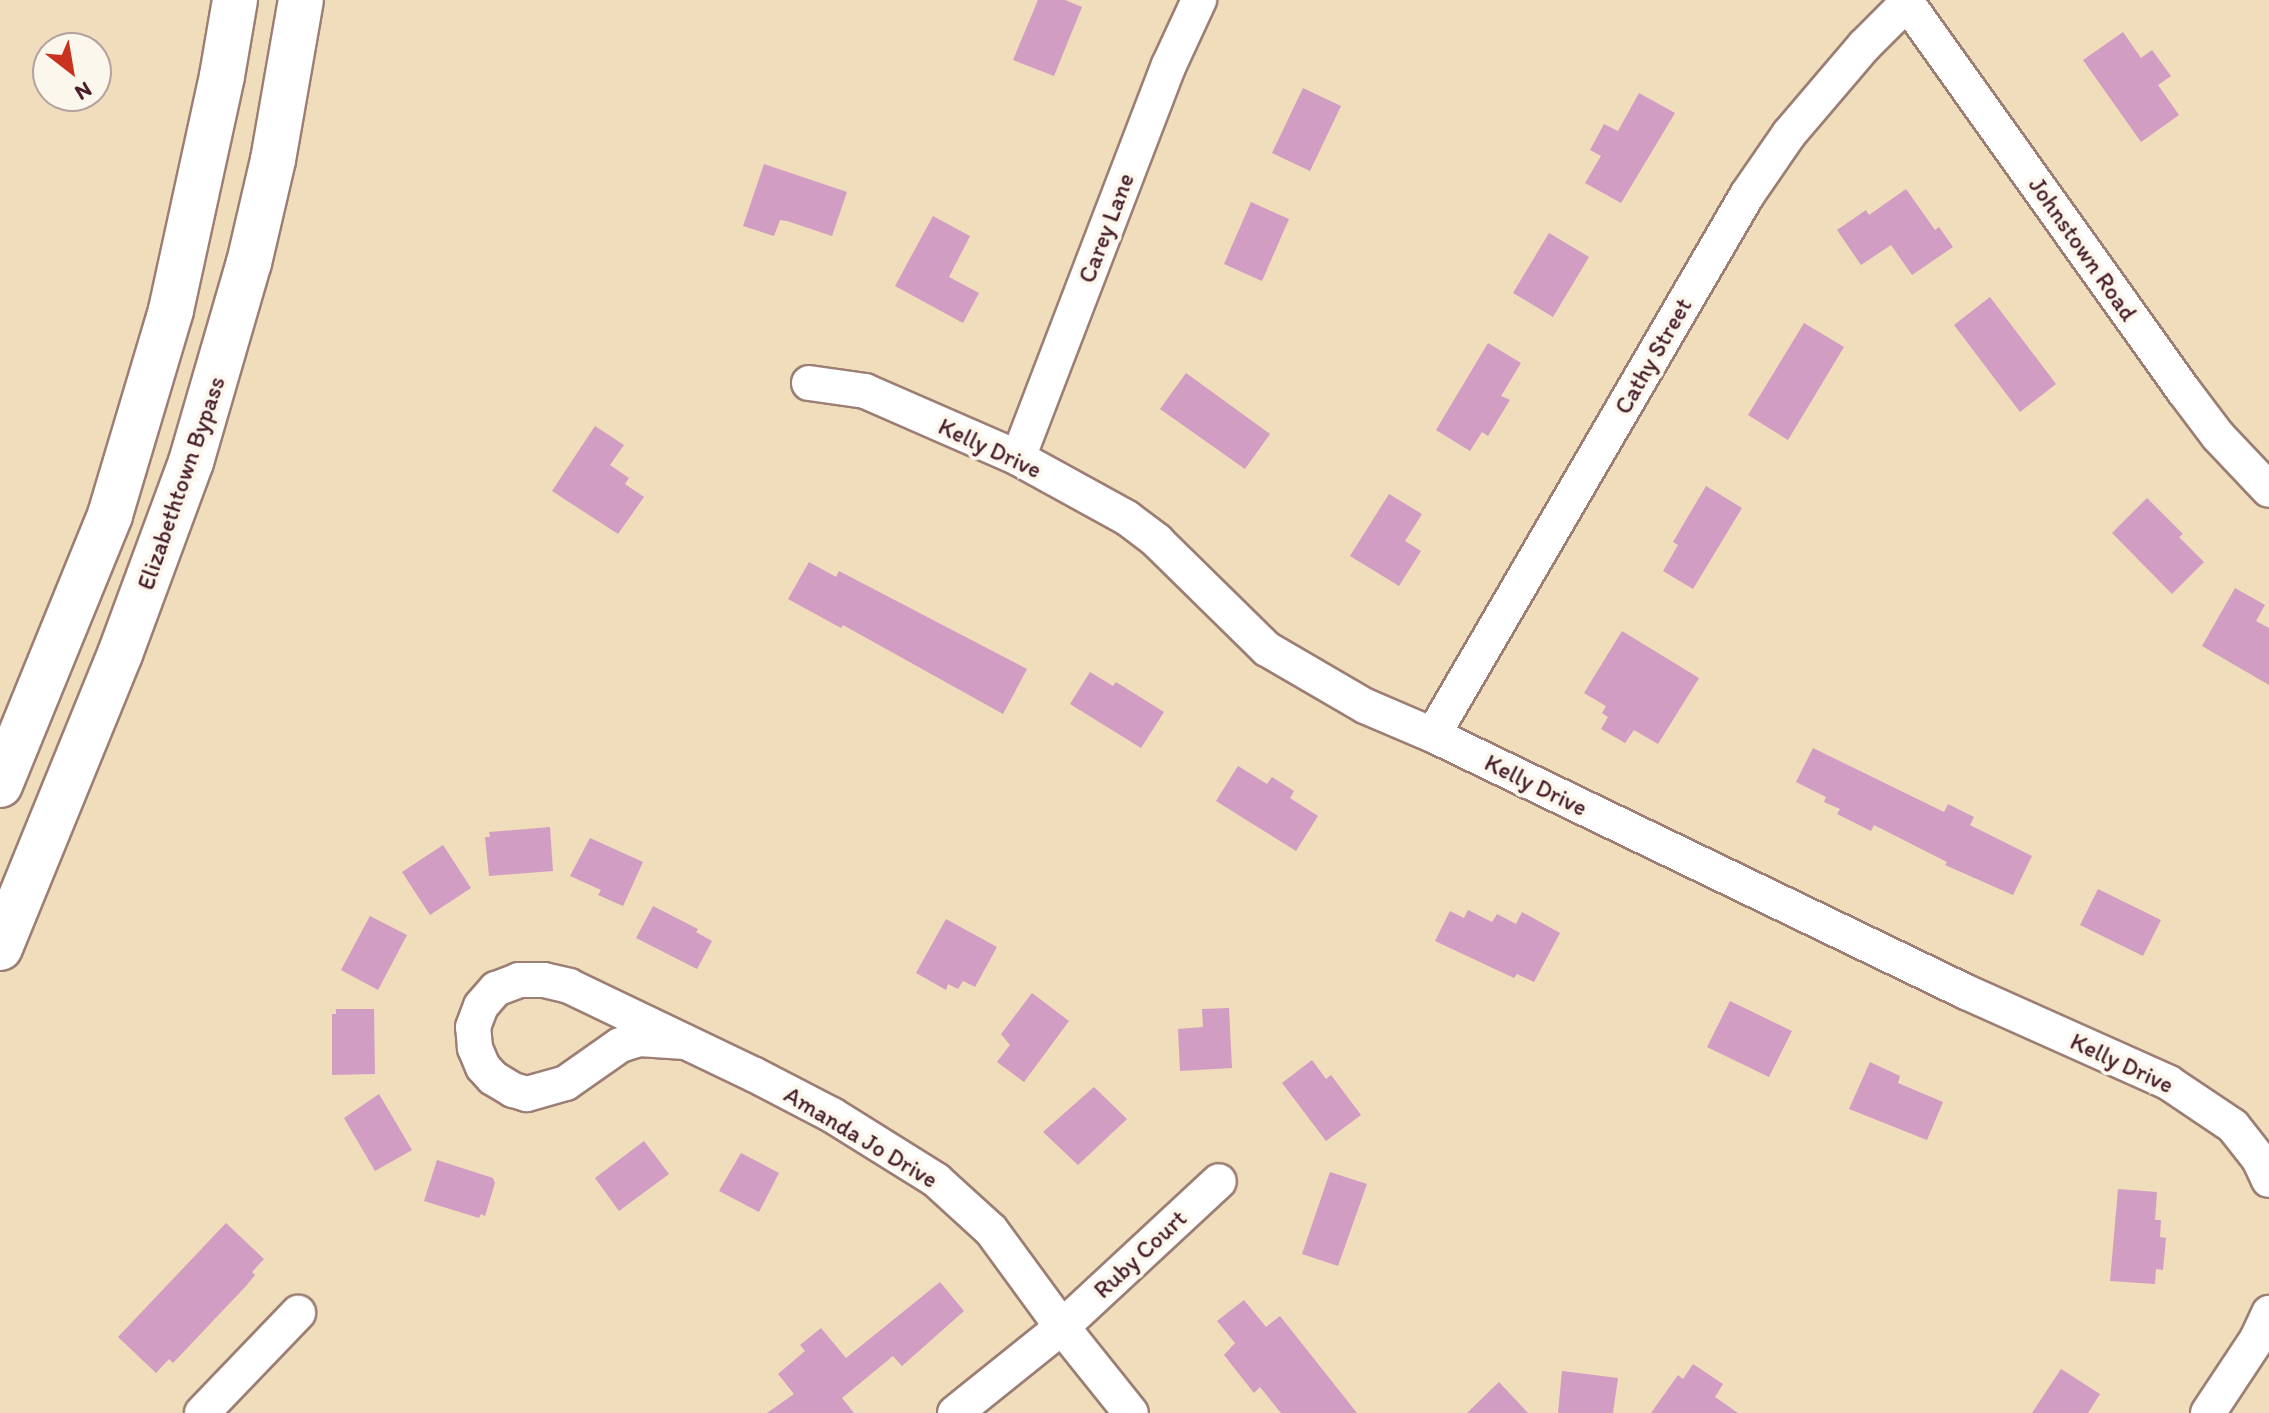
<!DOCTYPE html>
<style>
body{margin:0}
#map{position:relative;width:2269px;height:1413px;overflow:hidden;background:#efddbc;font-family:Itim,sans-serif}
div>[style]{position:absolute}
.building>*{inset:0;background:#d19dc3}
.roads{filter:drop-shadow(2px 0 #9c7e74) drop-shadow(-2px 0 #9c7e74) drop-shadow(0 2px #9c7e74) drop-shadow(0 -2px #9c7e74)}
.minor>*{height:34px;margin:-17px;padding:0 17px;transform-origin:17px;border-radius:17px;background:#fff}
.highway>*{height:44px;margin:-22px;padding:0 22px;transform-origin:22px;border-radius:22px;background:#fff}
span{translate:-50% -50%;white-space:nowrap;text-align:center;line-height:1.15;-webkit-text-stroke:8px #fbf7ec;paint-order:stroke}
.street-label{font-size:24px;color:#4a1f2b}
.north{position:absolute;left:32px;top:32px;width:80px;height:80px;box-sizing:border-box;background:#fbf7ec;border:2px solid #b4a19f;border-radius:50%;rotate:149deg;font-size:22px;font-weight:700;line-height:32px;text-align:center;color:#4a1f2b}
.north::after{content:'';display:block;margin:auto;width:28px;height:36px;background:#c8321e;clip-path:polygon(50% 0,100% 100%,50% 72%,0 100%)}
</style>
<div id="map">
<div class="building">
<i style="clip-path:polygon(1038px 0,1065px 0,1082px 7px,1054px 76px,1013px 60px)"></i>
<i style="clip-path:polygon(2123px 32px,2141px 58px,2152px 50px,2171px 76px,2158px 85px,2179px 115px,2141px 142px,2083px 60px)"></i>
<i style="clip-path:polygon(1303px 88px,1341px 106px,1310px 171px,1272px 153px)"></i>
<i style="clip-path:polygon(1639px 93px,1675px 113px,1621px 203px,1585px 183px,1601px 156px,1590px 150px,1604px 124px,1618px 131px)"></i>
<i style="clip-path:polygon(764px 164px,847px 192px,832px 236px,787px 221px,780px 220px,774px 236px,743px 226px)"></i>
<i style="clip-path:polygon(1906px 189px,1935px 230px,1939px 227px,1953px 247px,1912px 275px,1891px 245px,1861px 265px,1837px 230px,1866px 210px,1869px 215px)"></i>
<i style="clip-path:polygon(1251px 202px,1289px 219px,1262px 281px,1224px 264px)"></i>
<i style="clip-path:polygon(933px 216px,970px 236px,949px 277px,979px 293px,963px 323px,895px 286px)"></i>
<i style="clip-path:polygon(1549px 233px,1589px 257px,1553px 317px,1513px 293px)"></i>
<i style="clip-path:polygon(1990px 297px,2056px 384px,2020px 412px,1954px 325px)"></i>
<i style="clip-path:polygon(1804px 323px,1844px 347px,1788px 440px,1748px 415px)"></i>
<i style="clip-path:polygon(1488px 343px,1521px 363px,1501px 396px,1510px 400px,1488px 436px,1482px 432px,1470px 451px,1436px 430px)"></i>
<i style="clip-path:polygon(1186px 373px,1270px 434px,1245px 469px,1160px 409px)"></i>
<i style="clip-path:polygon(595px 426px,624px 445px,610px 465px,629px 478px,625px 484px,644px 497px,618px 534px,552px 491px)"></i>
<i style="clip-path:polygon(1706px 486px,1742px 508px,1693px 589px,1663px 571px,1678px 545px,1673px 542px)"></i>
<i style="clip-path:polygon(1389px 494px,1422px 514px,1405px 541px,1421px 551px,1399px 586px,1350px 556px)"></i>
<i style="clip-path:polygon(2147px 498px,2183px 534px,2179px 537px,2204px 562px,2172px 594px,2112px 533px)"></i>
<i style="clip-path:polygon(809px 562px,836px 577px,839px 571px,1027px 669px,1003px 714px,843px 625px,841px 628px,788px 599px)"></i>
<i style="clip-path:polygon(2235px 588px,2265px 605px,2256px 621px,2269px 628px,2269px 685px,2202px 646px)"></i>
<i style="clip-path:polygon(1622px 631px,1699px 678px,1658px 744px,1634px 730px,1625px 743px,1601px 729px,1608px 717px,1602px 713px,1606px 706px,1584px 693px)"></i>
<i style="clip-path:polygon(1090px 672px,1113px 686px,1116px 682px,1164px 712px,1141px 748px,1070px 704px)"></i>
<i style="clip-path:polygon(1813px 748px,1944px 812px,1948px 804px,1974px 817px,1970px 825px,2032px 856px,2013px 895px,1945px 865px,1947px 862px,1874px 825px,1871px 831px,1837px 814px,1840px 809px,1824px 802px,1826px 797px,1796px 782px)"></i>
<i style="clip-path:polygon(1238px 766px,1267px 784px,1272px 777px,1294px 791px,1290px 798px,1318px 816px,1296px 851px,1216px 801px)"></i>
<i style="clip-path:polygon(550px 827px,553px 871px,489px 876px,485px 837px,490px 837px,489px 832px)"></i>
<i style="clip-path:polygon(590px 838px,643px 862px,623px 906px,598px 895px,601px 890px,570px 876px)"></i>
<i style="clip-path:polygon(443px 845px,471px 888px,430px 915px,402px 872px)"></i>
<i style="clip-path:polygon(2098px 889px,2161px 920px,2143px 956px,2080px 925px)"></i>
<i style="clip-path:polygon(653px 906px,698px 929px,696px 932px,712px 941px,697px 969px,636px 938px)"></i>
<i style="clip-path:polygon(1468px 910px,1492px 922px,1497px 914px,1516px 924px,1522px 912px,1560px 933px,1534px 982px,1517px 974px,1514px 978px,1435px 941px,1450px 911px,1464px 918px)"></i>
<i style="clip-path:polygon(370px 916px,407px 935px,378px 990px,341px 970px)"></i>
<i style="clip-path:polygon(946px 919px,997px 947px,975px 987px,963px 981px,958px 989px,948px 984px,946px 990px,916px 973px)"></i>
<i style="clip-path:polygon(1032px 993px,1069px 1021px,1024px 1082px,997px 1062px,1010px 1045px,1001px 1034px)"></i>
<i style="clip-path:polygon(1730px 1001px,1792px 1031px,1769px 1077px,1707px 1047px)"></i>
<i style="clip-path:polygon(1229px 1008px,1232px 1068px,1180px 1071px,1178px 1029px,1203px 1027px,1202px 1009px)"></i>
<i style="clip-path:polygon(336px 1009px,374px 1009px,375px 1074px,332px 1075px,332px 1014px,336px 1014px)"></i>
<i style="clip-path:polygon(1312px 1060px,1326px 1079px,1331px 1075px,1361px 1115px,1326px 1141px,1282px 1083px)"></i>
<i style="clip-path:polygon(1870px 1062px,1900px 1076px,1898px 1083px,1943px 1102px,1927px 1140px,1849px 1109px)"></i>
<i style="clip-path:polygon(1094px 1087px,1127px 1119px,1078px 1165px,1043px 1132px)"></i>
<i style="clip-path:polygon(379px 1094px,412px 1150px,375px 1171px,344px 1118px)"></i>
<i style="clip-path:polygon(644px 1141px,669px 1174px,619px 1211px,595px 1178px)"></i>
<i style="clip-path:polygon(741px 1153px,779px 1173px,759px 1212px,719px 1191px)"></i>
<i style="clip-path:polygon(437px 1160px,493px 1178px,495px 1183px,485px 1216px,481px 1214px,479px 1218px,424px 1201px)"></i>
<i style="clip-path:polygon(1330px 1172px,1367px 1184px,1338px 1266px,1302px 1254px)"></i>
<i style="clip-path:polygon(2118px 1189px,2157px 1192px,2155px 1220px,2161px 1220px,2160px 1237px,2166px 1238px,2163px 1270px,2156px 1269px,2155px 1284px,2110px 1281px)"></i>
<i style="clip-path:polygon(226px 1223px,264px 1259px,252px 1272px,255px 1275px,246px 1286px,173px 1363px,169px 1359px,156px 1373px,118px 1337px)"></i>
<i style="clip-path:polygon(940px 1282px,964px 1311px,902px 1366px,893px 1356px,842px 1398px,854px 1413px,767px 1413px,794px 1394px,778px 1374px,805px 1351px,800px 1345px,821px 1328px,846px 1358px)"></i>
<i style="clip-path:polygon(1244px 1300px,1266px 1327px,1280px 1316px,1357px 1413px,1281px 1413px,1260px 1387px,1254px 1393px,1224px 1355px,1235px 1343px,1217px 1321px)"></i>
<i style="clip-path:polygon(1693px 1364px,1723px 1384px,1715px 1397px,1738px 1413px,1651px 1413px,1678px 1375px,1683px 1379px)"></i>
<i style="clip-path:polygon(2061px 1369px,2100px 1394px,2088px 1413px,2032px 1413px)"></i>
<i style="clip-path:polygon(1562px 1371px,1618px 1378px,1613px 1413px,1558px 1413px)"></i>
<i style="clip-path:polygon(1499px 1382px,1528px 1413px,1467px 1413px)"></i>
</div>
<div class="roads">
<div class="minor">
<i style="left:1905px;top:0;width:480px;rotate:54.5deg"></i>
<i style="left:2184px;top:391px;width:56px;rotate:52.9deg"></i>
<i style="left:2218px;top:436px;width:74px;rotate:46.6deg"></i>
<i style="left:809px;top:383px;width:57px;rotate:8.1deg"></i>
<i style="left:865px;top:391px;width:167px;rotate:23.6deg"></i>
<i style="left:1018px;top:458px;width:124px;rotate:28.8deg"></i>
<i style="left:1127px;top:518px;width:38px;rotate:37deg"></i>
<i style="left:1157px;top:541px;width:154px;rotate:44.5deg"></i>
<i style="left:1267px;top:649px;width:113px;rotate:30.2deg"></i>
<i style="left:1365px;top:706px;width:74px;rotate:23.1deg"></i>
<i style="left:1433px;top:735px;width:592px;rotate:25.74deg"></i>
<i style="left:1966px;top:992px;width:222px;rotate:24.1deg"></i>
<i style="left:2169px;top:1083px;width:77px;rotate:33.9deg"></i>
<i style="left:2233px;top:1126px;width:42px;rotate:51.8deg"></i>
<i style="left:2259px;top:1159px;width:23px;rotate:65deg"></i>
<i style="left:1018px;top:458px;width:421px;rotate:-69deg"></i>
<i style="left:1169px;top:65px;width:72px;rotate:-65.2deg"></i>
<i style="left:1433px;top:735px;width:625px;rotate:-59.82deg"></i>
<i style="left:1747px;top:195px;width:74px;rotate:-55.5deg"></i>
<i style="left:1789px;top:134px;width:116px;rotate:-49.6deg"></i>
<i style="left:1864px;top:46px;width:61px;rotate:-45deg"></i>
<i style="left:685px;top:1042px;width:46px;rotate:-176.3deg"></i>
<i style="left:639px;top:1039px;width:20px;rotate:162deg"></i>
<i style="left:620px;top:1045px;width:66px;rotate:144.9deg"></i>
<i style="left:566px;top:1083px;width:41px;rotate:164.2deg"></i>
<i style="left:527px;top:1094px;width:15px;rotate:-164deg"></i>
<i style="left:513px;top:1090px;width:23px;rotate:-149deg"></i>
<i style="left:493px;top:1078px;width:15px;rotate:-132deg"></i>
<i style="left:483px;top:1067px;width:21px;rotate:-113deg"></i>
<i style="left:475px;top:1048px;width:21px;rotate:-95deg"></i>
<i style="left:473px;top:1027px;width:22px;rotate:-69deg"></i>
<i style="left:481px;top:1006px;width:23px;rotate:-49deg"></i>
<i style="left:496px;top:989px;width:25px;rotate:-21deg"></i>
<i style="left:519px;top:980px;width:25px"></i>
<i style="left:544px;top:980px;width:26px;rotate:13deg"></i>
<i style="left:569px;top:986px;width:206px;rotate:25.6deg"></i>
<i style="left:755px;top:1075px;width:87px;rotate:27.5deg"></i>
<i style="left:832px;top:1115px;width:123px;rotate:32deg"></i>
<i style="left:936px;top:1180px;width:74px;rotate:42.3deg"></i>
<i style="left:991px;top:1230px;width:120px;rotate:53.8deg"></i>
<i style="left:1062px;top:1327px;width:110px;rotate:51.3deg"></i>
<i style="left:202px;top:1413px;width:139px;rotate:-46.2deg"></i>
<i style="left:955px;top:1413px;width:137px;rotate:-38.8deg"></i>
<i style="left:1062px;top:1327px;width:214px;rotate:-42.9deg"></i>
<i style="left:2208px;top:1413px;width:89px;rotate:-56.5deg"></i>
<i style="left:2257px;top:1339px;width:29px;rotate:-65deg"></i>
</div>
<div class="highway">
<i style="left:0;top:785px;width:292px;rotate:-67.8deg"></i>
<i style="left:110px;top:515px;width:214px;rotate:-73.4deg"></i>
<i style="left:171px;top:310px;width:239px;rotate:-77.7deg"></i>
<i style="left:222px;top:76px;width:77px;rotate:-80.3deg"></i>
<i style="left:0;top:948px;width:318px;rotate:-67.8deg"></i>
<i style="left:120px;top:654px;width:205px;rotate:-69.7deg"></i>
<i style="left:191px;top:462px;width:207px;rotate:-73.8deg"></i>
<i style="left:249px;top:263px;width:106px;rotate:-76.9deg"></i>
<i style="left:273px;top:160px;width:162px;rotate:-80.1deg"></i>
</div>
</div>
<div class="street-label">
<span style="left:1106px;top:228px;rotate:-69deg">Carey Lane</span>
<span style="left:2083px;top:249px;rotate:55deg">Johnstown Road</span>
<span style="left:1653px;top:356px;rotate:-60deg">Cathy Street</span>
<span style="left:990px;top:448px;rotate:25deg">Kelly Drive</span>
<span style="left:181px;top:483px;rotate:-71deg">Elizabethtown Bypass</span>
<span style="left:1536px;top:785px;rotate:26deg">Kelly Drive</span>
<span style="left:2122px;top:1063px;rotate:25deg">Kelly Drive</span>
<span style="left:861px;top:1137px;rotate:31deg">Amanda Jo Drive</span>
<span style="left:1140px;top:1254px;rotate:-43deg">Ruby Court</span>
</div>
<div class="north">N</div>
</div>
